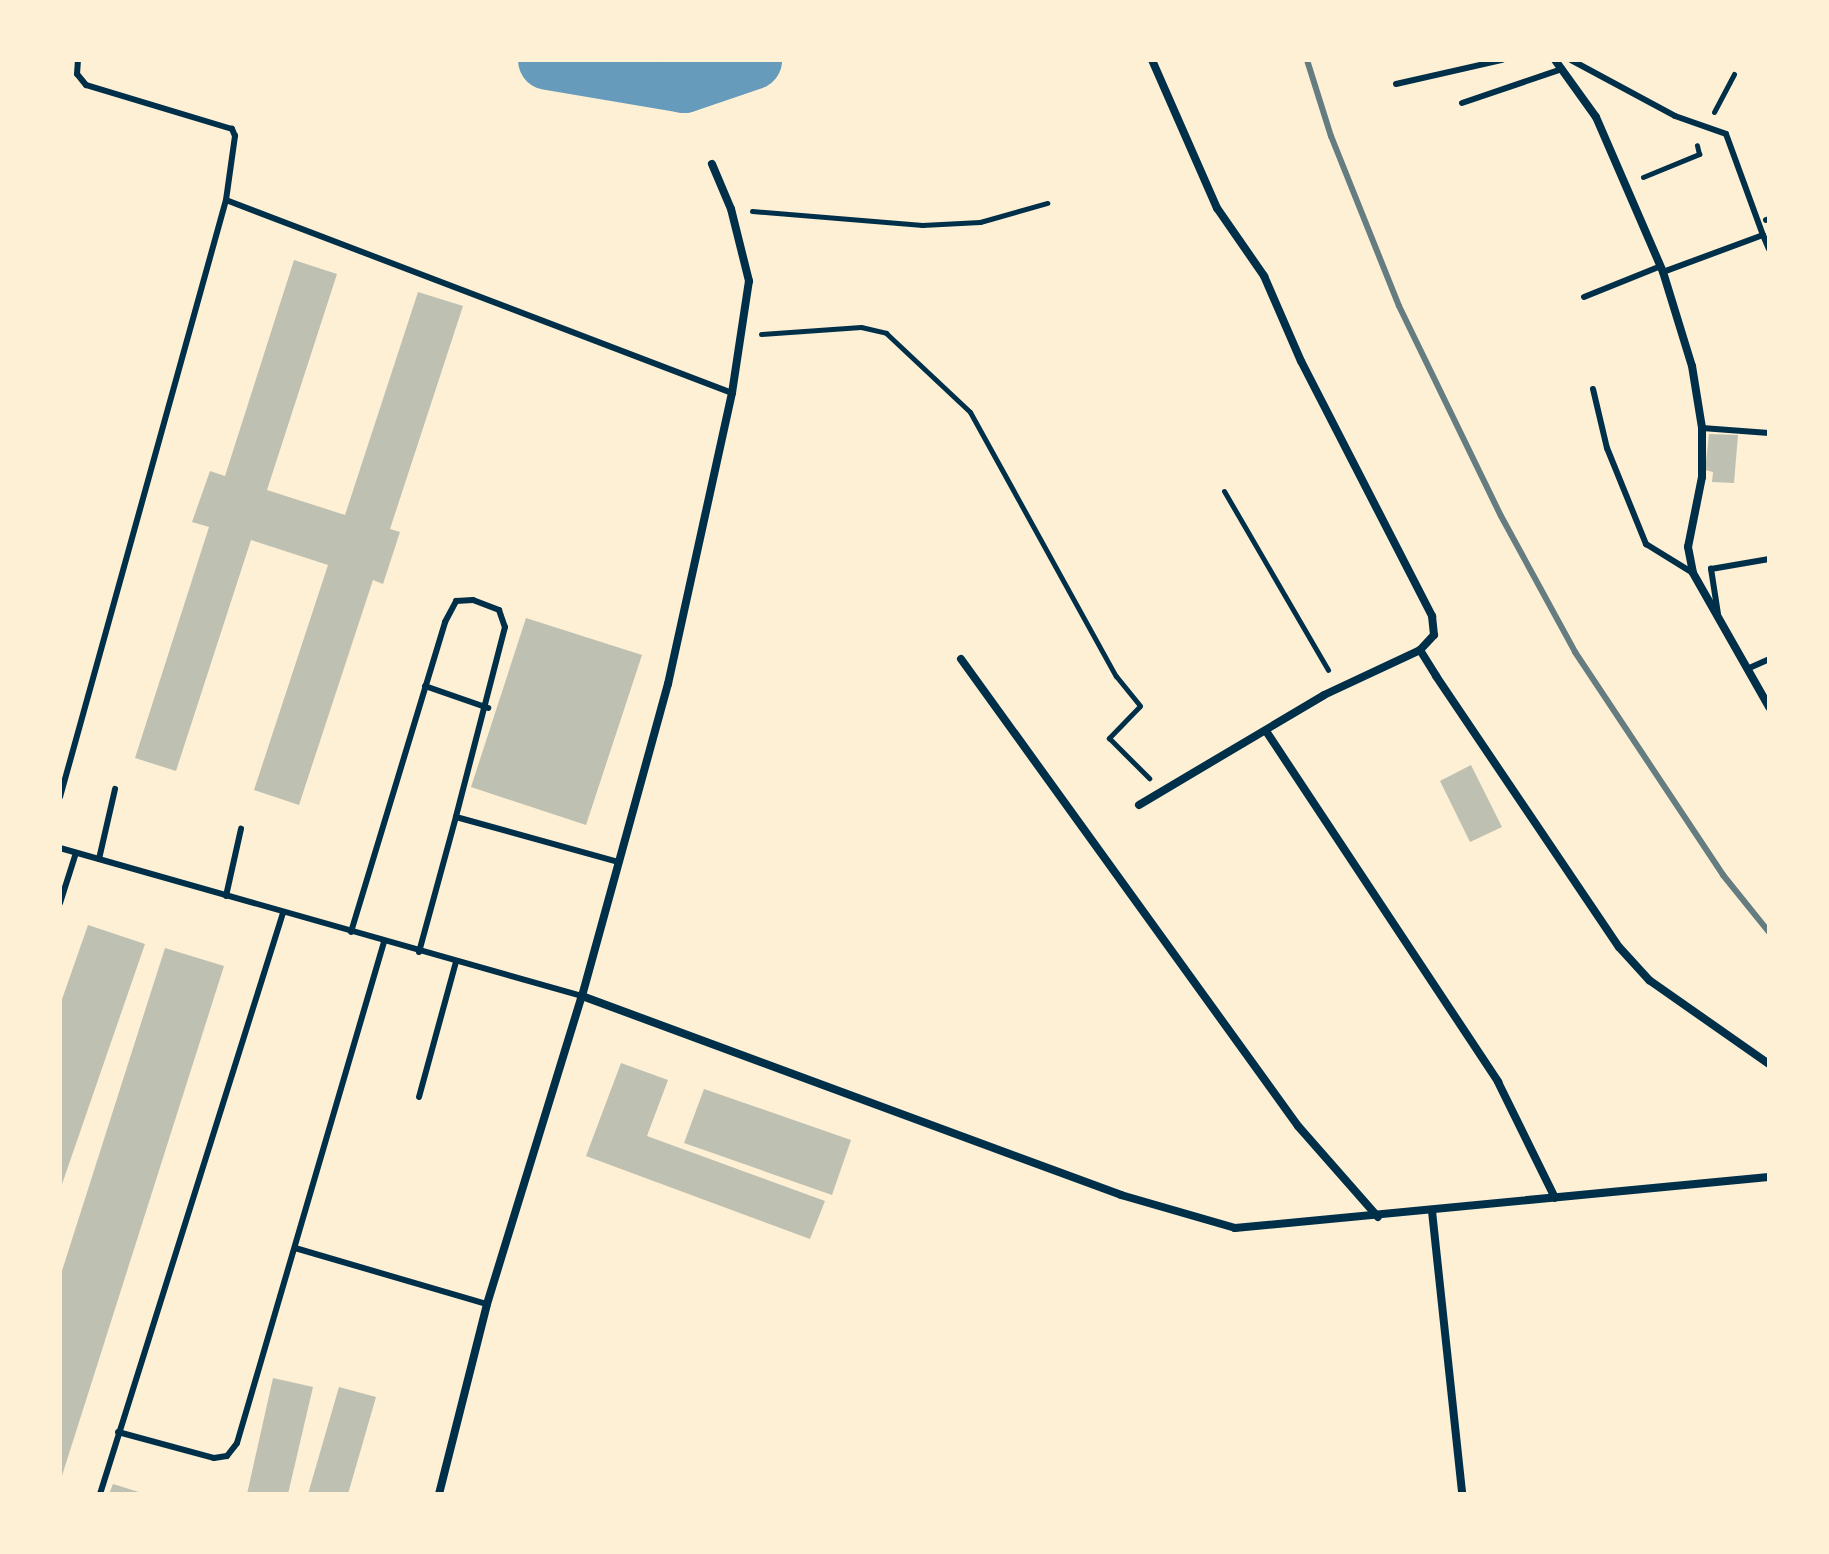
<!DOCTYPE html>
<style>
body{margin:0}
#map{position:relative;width:1829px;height:1554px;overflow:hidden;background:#fdf0d5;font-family:Figtree,sans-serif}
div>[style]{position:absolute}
.river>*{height:60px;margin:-30px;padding:0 30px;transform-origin:30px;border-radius:30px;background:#669bbc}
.building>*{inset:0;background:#bec0b2}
.path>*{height:5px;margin:-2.5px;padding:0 2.5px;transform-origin:2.5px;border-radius:2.5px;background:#003049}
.service>*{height:6px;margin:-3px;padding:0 3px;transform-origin:3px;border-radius:3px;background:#003049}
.minor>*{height:8px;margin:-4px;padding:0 4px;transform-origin:4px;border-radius:4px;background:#003049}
.rail>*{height:6px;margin:-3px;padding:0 3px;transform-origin:3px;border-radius:3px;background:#657d81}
span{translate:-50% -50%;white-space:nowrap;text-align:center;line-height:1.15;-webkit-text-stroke:6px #fdf0d5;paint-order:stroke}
.frame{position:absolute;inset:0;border:62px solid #fdf0d5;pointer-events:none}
</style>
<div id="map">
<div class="river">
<i style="left:548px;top:60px;width:138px;rotate:9.6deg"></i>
<i style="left:684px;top:83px;width:72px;rotate:-18.7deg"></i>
</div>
<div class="building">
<i style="clip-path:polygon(294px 260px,337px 274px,267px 490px,345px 515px,418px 292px,463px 306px,390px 529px,400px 532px,383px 584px,373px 580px,299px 805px,254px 790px,328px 565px,251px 540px,176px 771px,135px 758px,209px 527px,192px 522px,210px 471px,225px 476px)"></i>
<i style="clip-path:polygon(1709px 434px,1738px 435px,1734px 483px,1712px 482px,1713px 472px,1705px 470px)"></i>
<i style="clip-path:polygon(526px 618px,642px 655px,586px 825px,471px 787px)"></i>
<i style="clip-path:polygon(1471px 765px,1502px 827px,1470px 842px,1440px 781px)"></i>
<i style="clip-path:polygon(88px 925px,145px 944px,60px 1190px,60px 1005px)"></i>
<i style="clip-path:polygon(165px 948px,224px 966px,60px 1482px,60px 1277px)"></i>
<i style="clip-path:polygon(621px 1063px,668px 1080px,647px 1136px,825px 1201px,810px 1239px,586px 1156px)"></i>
<i style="clip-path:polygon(704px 1089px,851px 1140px,832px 1195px,684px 1143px)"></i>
<i style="clip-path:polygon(273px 1378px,313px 1387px,288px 1494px,247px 1494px)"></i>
<i style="clip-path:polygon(339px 1387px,376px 1397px,348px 1494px,308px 1494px)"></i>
<i style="clip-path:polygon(113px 1484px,142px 1493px,142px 1494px,109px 1494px)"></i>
</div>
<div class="path">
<i style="left:1714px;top:112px;width:43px;rotate:-62.2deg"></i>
<i style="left:1643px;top:177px;width:61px;rotate:-22.3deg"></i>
<i style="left:1699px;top:154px;width:9px;rotate:-103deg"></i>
<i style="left:752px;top:211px;width:171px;rotate:4.7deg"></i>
<i style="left:922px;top:225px;width:58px;rotate:-3deg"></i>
<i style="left:980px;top:222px;width:70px;rotate:-15.8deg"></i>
<i style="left:761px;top:334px;width:100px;rotate:-4deg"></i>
<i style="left:861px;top:327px;width:26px;rotate:13deg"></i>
<i style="left:886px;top:333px;width:115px;rotate:43.2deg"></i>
<i style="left:970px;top:412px;width:302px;rotate:61.1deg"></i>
<i style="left:1116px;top:676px;width:38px;rotate:51deg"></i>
<i style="left:1140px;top:706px;width:45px;rotate:134.1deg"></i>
<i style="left:1109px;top:738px;width:57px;rotate:45deg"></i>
<i style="left:1224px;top:491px;width:207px;rotate:59.8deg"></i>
</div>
<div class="service">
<i style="left:1571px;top:60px;width:118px;rotate:28.3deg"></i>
<i style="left:1675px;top:116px;width:54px;rotate:19.4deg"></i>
<i style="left:1726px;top:134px;width:108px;rotate:69.9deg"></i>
<i style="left:1763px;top:235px;width:107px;rotate:159.7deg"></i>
<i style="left:1396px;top:84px;width:109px;rotate:-12.8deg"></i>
<i style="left:1462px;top:103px;width:106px;rotate:-18.8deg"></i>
<i style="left:226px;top:200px;width:542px;rotate:20.88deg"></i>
<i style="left:1766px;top:220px;width:3px;rotate:-18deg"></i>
<i style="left:1763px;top:235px;width:15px;rotate:67deg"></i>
<i style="left:1584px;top:297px;width:83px;rotate:-21.9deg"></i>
<i style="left:1593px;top:389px;width:61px;rotate:76.7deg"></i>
<i style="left:1607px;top:448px;width:104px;rotate:67.9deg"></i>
<i style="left:1646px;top:544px;width:55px;rotate:31.7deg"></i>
<i style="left:1702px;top:428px;width:67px;rotate:4.3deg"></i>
<i style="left:1718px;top:614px;width:46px;rotate:-98.8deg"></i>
<i style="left:1711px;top:569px;width:59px;rotate:-9.8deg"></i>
<i style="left:1747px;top:669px;width:24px;rotate:-24deg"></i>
<i style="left:425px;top:686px;width:67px;rotate:19.2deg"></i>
<i style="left:60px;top:797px;width:620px;rotate:-74.46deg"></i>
<i style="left:226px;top:200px;width:65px;rotate:-82deg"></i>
<i style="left:235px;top:136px;width:8px;rotate:-113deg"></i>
<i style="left:232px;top:129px;width:152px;rotate:-163.2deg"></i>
<i style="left:86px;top:85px;width:14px;rotate:-129deg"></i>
<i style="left:77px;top:74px;width:14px;rotate:-86deg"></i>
<i style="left:60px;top:848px;width:543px;rotate:15.83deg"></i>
<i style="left:99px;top:859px;width:72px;rotate:-77.1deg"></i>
<i style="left:226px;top:896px;width:69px;rotate:-77.4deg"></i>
<i style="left:60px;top:903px;width:52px;rotate:-72.3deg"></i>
<i style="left:351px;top:932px;width:324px;rotate:-73.1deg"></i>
<i style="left:445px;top:622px;width:24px;rotate:-62deg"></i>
<i style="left:456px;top:601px;width:17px;rotate:-3deg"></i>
<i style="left:473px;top:600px;width:28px;rotate:21deg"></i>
<i style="left:499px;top:610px;width:18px;rotate:71deg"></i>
<i style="left:505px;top:627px;width:196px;rotate:104.5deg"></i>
<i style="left:456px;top:817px;width:168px;rotate:15.5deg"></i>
<i style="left:419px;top:952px;width:140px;rotate:-74.7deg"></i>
<i style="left:419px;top:1097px;width:140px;rotate:-74.7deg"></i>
<i style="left:295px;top:1248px;width:200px;rotate:16.3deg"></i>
<i style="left:118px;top:1432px;width:99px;rotate:15.2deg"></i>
<i style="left:214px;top:1458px;width:13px;rotate:-9deg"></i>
<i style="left:227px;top:1456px;width:16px;rotate:-52deg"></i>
<i style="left:237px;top:1443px;width:522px;rotate:-73.65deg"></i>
<i style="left:100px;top:1494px;width:609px;rotate:-72.52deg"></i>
</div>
<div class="minor">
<i style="left:1152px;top:60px;width:162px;rotate:66.3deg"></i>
<i style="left:1217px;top:208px;width:83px;rotate:55.3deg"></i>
<i style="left:1264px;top:276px;width:93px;rotate:66.5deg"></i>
<i style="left:1301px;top:361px;width:287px;rotate:62.8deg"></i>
<i style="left:1432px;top:616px;width:19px;rotate:84deg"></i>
<i style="left:1434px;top:635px;width:21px;rotate:133deg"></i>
<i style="left:1420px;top:650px;width:31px;rotate:58deg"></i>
<i style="left:1436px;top:676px;width:327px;rotate:56deg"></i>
<i style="left:1619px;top:947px;width:45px;rotate:47.7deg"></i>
<i style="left:1649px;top:980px;width:146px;rotate:35deg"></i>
<i style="left:1555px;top:60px;width:70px;rotate:54.3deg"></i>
<i style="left:1596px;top:117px;width:169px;rotate:66.6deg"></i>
<i style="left:1663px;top:272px;width:98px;rotate:72.9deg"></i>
<i style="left:1692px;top:366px;width:63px;rotate:80.8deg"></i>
<i style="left:1702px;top:428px;width:49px;rotate:90deg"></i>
<i style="left:1702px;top:477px;width:71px;rotate:101.3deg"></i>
<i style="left:1688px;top:547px;width:26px;rotate:79deg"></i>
<i style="left:1693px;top:573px;width:154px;rotate:60.4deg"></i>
<i style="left:961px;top:659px;width:576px;rotate:54.18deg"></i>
<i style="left:1298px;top:1126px;width:121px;rotate:48.7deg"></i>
<i style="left:1266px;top:731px;width:421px;rotate:56.5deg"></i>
<i style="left:1498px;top:1082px;width:129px;rotate:63.8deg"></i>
<i style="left:1139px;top:805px;width:215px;rotate:-30.7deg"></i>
<i style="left:1324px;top:695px;width:106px;rotate:-25.1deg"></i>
<i style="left:582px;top:996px;width:575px;rotate:20.26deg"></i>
<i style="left:1121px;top:1195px;width:119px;rotate:16.1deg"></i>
<i style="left:1235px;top:1228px;width:536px;rotate:-5.46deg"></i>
<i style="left:1432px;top:1211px;width:285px;rotate:83.9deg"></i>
<i style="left:439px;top:1494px;width:196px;rotate:-75.8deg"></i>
<i style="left:487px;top:1304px;width:322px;rotate:-72.9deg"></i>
<i style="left:582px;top:996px;width:324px;rotate:-74.6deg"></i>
<i style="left:668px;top:684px;width:298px;rotate:-77.6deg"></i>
<i style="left:732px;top:393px;width:113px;rotate:-81.4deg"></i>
<i style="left:749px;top:281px;width:74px;rotate:-104deg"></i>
<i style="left:731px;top:209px;width:49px;rotate:-112.9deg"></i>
</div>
<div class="rail">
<i style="left:1307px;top:60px;width:80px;rotate:72.5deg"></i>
<i style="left:1331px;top:136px;width:183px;rotate:68.2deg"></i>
<i style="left:1399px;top:306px;width:233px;rotate:64.1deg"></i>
<i style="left:1501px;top:516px;width:155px;rotate:61.4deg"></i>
<i style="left:1575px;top:652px;width:268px;rotate:56.4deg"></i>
<i style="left:1723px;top:875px;width:73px;rotate:51.1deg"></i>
</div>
<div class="frame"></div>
</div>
